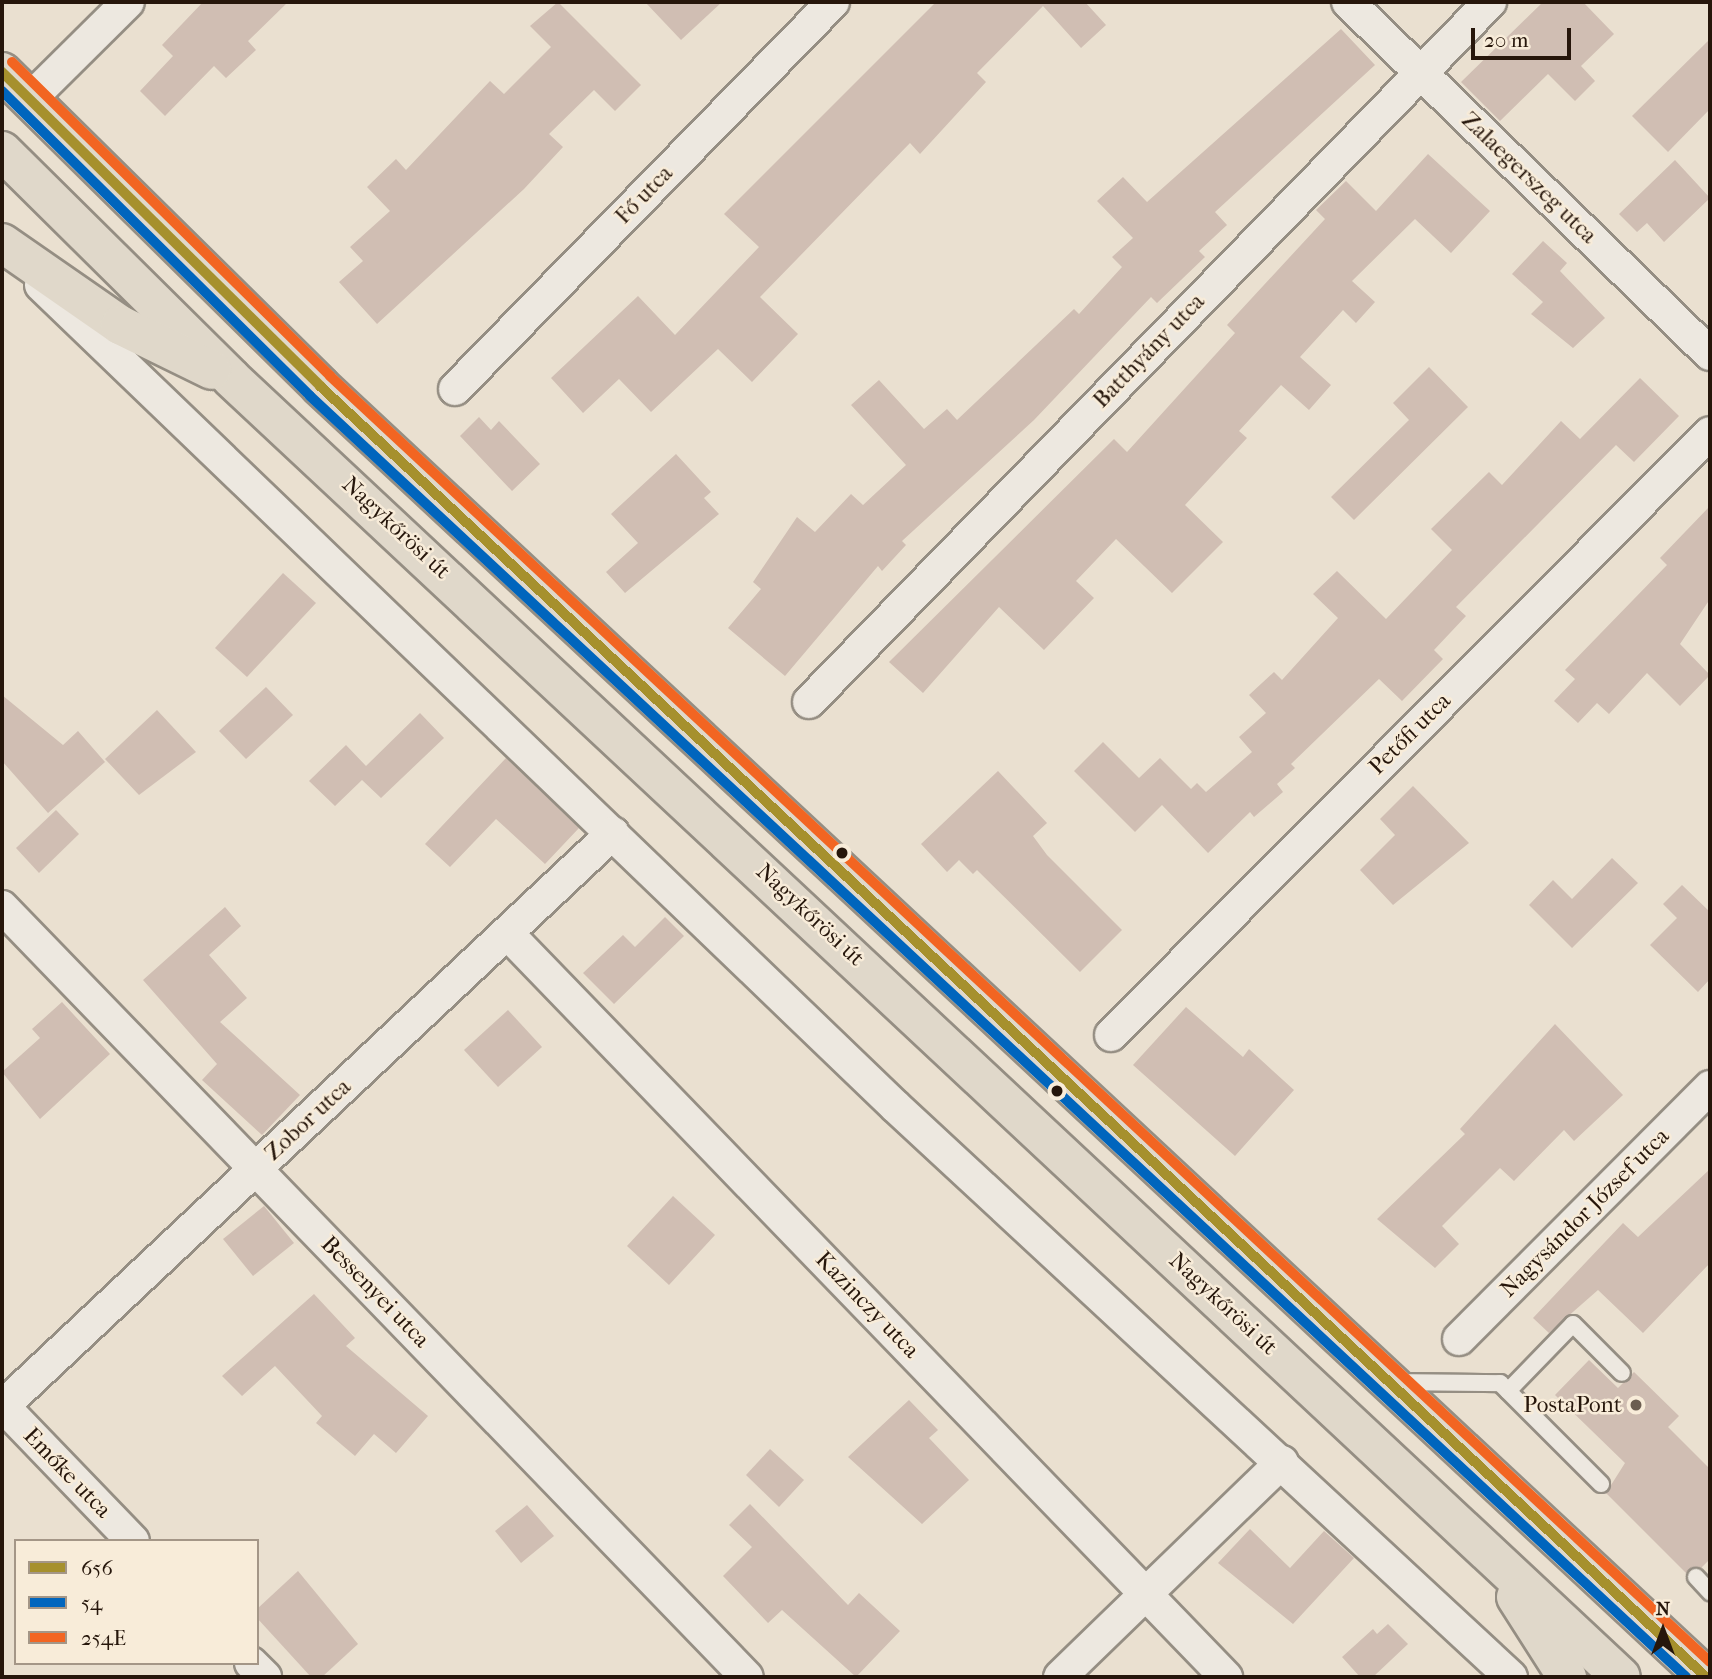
<!DOCTYPE html>
<meta charset="utf-8">
<style>
body{margin:0}
#map{position:relative;width:1712px;height:1679px;overflow:hidden;background:#eae0d0;font-family:"IM FELL French Canon",serif}
div>[style]{position:absolute}
.building>*{inset:0;background:#d0beb3}
.roads{filter:drop-shadow(2px 0 #958e83) drop-shadow(-2px 0 #958e83) drop-shadow(0 2px #958e83) drop-shadow(0 -2px #958e83)}
.service>*{height:16px;margin:-8px;padding:0 8px;transform-origin:8px;border-radius:8px;background:#ede8e0}
.minor>*{height:32px;margin:-16px;padding:0 16px;transform-origin:16px;border-radius:16px;background:#ede8e0}
.primary>*{height:38px;margin:-19px;padding:0 19px;transform-origin:19px;border-radius:19px;background:#e0d8ca}
.bus-1>*{height:10px;margin:-5px;padding:0 5px;transform-origin:5px;border-radius:5px;background:#a6902d}
.bus-2>*{height:10px;margin:-5px;padding:0 5px;transform-origin:5px;border-radius:5px;background:#0065bd}
.bus-3>*{height:10px;margin:-5px;padding:0 5px;transform-origin:5px;border-radius:5px;background:#f26522}
.dots>*{width:19px;height:19px;translate:-50% -50%;box-sizing:border-box;border:4px solid #f8ecd9;border-radius:50%}
span{translate:-50% -50%;white-space:nowrap;text-align:center;line-height:1.15;-webkit-text-stroke:5px #f8ecd9;paint-order:stroke}
.street-label{font-size:23px;color:#26160b}
.poi-label{font-size:23px;color:#26160b}
.right{translate:-100% -50%;text-align:right}
.frame{position:absolute;inset:0;border:4px solid #26160b;pointer-events:none}
.legend{position:absolute;left:14px;top:1539px;width:245px;height:126px;box-sizing:border-box;background:#f8ecd9;border:2px solid #a49687;margin:0;padding:9px 12px;list-style:none;font-size:21px;color:#26160b}
.legend li{display:flex;align-items:center;gap:14px;height:35px}
.legend b{width:35px;border:2px solid #a49687}
.north{position:absolute;left:1628px;top:1595px;width:70px;height:70px;-webkit-text-stroke:5px #f8ecd9;paint-order:stroke;rotate:0deg;font-size:19px;font-weight:700;line-height:28px;text-align:center;color:#26160b}
.north::after{content:'';display:block;margin:auto;width:24px;height:32px;background:#26160b;clip-path:polygon(50% 0,100% 100%,50% 72%,0 100%)}
.scale{position:absolute;left:1471px;top:28px;width:100px;height:32px;box-sizing:border-box;border:4px solid #26160b;border-top:0;padding-left:9px;font-size:21px;line-height:24px;white-space:nowrap;color:#26160b;-webkit-text-stroke:5px #f8ecd9;paint-order:stroke}
</style>
<div id="map">
<div class="building">
<i style="clip-path:polygon(203px 2px,288px 2px,248px 41px,256px 50px,226px 78px,214px 66px,165px 116px,140px 91px,173px 56px,162px 45px)"></i>
<i style="clip-path:polygon(558px 2px,641px 85px,615px 111px,594px 90px,549px 134px,563px 147px,524px 189px,377px 324px,339px 282px,363px 261px,350px 247px,390px 211px,367px 187px,396px 159px,406px 170px,490px 81px,504px 94px,551px 47px,530px 26px)"></i>
<i style="clip-path:polygon(645px 2px,722px 2px,681px 40px)"></i>
<i style="clip-path:polygon(936px 2px,1085px 2px,1106px 25px,1081px 48px,1043px 6px,977px 73px,986px 82px,920px 154px,910px 143px,760px 297px,798px 334px,752px 382px,718px 349px,651px 412px,619px 379px,583px 413px,551px 378px,638px 296px,675px 335px,759px 247px,724px 214px)"></i>
<i style="clip-path:polygon(1543px 2px,1583px 2px,1614px 34px,1581px 66px,1595px 81px,1575px 101px,1548px 74px,1500px 121px,1461px 82px)"></i>
<i style="clip-path:polygon(1341px 29px,1375px 65px,1215px 212px,1227px 225px,1199px 251px,1205px 257px,1157px 303px,1151px 297px,1034px 420px,902px 541px,906px 545px,882px 571px,878px 566px,785px 676px,728px 628px,761px 589px,753px 582px,797px 517px,815px 532px,851px 494px,863px 505px,906px 465px,851px 405px,879px 380px,924px 429px,947px 409px,957px 420px,1074px 309px,1079px 314px,1122px 267px,1112px 257px,1133px 238px,1097px 201px,1123px 177px,1147px 202px)"></i>
<i style="clip-path:polygon(1710px 39px,1710px 109px,1668px 152px,1632px 116px)"></i>
<i style="clip-path:polygon(1428px 154px,1490px 211px,1451px 253px,1415px 219px,1352px 281px,1375px 302px,1356px 323px,1343px 310px,1300px 357px,1331px 385px,1309px 410px,1281px 385px,1239px 431px,1247px 438px,1185px 505px,1223px 542px,1172px 593px,1116px 539px,1076px 581px,1094px 598px,1044px 650px,999px 607px,923px 693px,889px 662px,1114px 439px,1127px 452px,1235px 333px,1227px 325px,1325px 219px,1316px 210px,1346px 181px,1376px 211px)"></i>
<i style="clip-path:polygon(1675px 160px,1710px 198px,1664px 242px,1647px 223px,1637px 232px,1619px 214px)"></i>
<i style="clip-path:polygon(1543px 241px,1567px 263px,1560px 271px,1605px 318px,1573px 348px,1531px 314px,1543px 302px,1512px 274px)"></i>
<i style="clip-path:polygon(1429px 367px,1468px 407px,1354px 520px,1331px 497px,1409px 420px,1393px 403px)"></i>
<i style="clip-path:polygon(1640px 378px,1679px 416px,1634px 462px,1616px 445px,1456px 607px,1466px 616px,1434px 650px,1443px 659px,1402px 701px,1379px 679px,1291px 764px,1295px 768px,1277px 784px,1283px 792px,1254px 817px,1250px 812px,1208px 853px,1162px 805px,1135px 832px,1074px 771px,1103px 742px,1139px 778px,1160px 758px,1191px 789px,1197px 783px,1206px 792px,1252px 752px,1239px 737px,1266px 713px,1249px 695px,1274px 672px,1282px 680px,1338px 618px,1313px 594px,1337px 571px,1386px 619px,1452px 550px,1431px 529px,1489px 472px,1502px 485px,1561px 421px,1580px 439px)"></i>
<i style="clip-path:polygon(479px 417px,491px 430px,499px 421px,540px 464px,512px 491px,460px 436px)"></i>
<i style="clip-path:polygon(676px 454px,711px 492px,704px 498px,719px 514px,625px 593px,606px 572px,638px 543px,611px 514px)"></i>
<i style="clip-path:polygon(1710px 506px,1710px 599px,1680px 644px,1710px 675px,1680px 706px,1647px 673px,1609px 714px,1597px 703px,1578px 723px,1554px 701px,1575px 679px,1565px 670px,1667px 565px,1660px 558px)"></i>
<i style="clip-path:polygon(283px 573px,316px 603px,247px 677px,215px 648px)"></i>
<i style="clip-path:polygon(266px 687px,293px 715px,246px 759px,219px 731px)"></i>
<i style="clip-path:polygon(2px 695px,63px 745px,78px 731px,105px 762px,48px 813px,2px 761px)"></i>
<i style="clip-path:polygon(157px 710px,196px 752px,139px 795px,105px 759px)"></i>
<i style="clip-path:polygon(420px 713px,444px 738px,381px 798px,362px 780px,335px 806px,309px 781px,346px 745px,366px 766px)"></i>
<i style="clip-path:polygon(506px 758px,579px 828px,545px 864px,496px 819px,450px 867px,425px 844px)"></i>
<i style="clip-path:polygon(998px 771px,1047px 823px,1033px 836px,1047px 855px,1122px 930px,1080px 972px,977px 870px,973px 874px,959px 860px,947px 872px,921px 844px)"></i>
<i style="clip-path:polygon(1413px 786px,1469px 843px,1393px 905px,1360px 870px,1395px 835px,1380px 819px)"></i>
<i style="clip-path:polygon(56px 810px,79px 834px,39px 873px,16px 848px)"></i>
<i style="clip-path:polygon(1612px 858px,1638px 883px,1572px 948px,1529px 905px,1553px 880px,1572px 899px)"></i>
<i style="clip-path:polygon(1682px 885px,1710px 912px,1710px 979px,1698px 992px,1650px 945px,1677px 918px,1663px 904px)"></i>
<i style="clip-path:polygon(225px 907px,241px 926px,209px 955px,247px 998px,220px 1022px,300px 1095px,262px 1135px,202px 1080px,217px 1064px,143px 980px)"></i>
<i style="clip-path:polygon(665px 917px,684px 936px,614px 1004px,583px 973px,623px 935px,635px 947px)"></i>
<i style="clip-path:polygon(62px 1002px,110px 1054px,40px 1119px,2px 1072px,40px 1038px,32px 1029px)"></i>
<i style="clip-path:polygon(1186px 1007px,1243px 1057px,1249px 1049px,1294px 1090px,1235px 1156px,1133px 1065px)"></i>
<i style="clip-path:polygon(508px 1010px,542px 1047px,498px 1087px,464px 1050px)"></i>
<i style="clip-path:polygon(1555px 1024px,1623px 1095px,1574px 1141px,1564px 1130px,1514px 1181px,1500px 1168px,1442px 1226px,1459px 1244px,1435px 1268px,1377px 1219px,1465px 1134px,1460px 1129px)"></i>
<i style="clip-path:polygon(1710px 1169px,1710px 1263px,1643px 1333px,1598px 1290px,1549px 1333px,1533px 1318px,1623px 1223px,1638px 1237px)"></i>
<i style="clip-path:polygon(673px 1196px,715px 1235px,669px 1285px,627px 1246px)"></i>
<i style="clip-path:polygon(264px 1206px,294px 1243px,253px 1276px,223px 1239px)"></i>
<i style="clip-path:polygon(314px 1294px,355px 1338px,346px 1346px,428px 1416px,396px 1453px,374px 1434px,355px 1456px,316px 1423px,322px 1416px,275px 1366px,242px 1396px,222px 1376px)"></i>
<i style="clip-path:polygon(1589px 1360px,1618px 1388px,1634px 1372px,1679px 1416px,1668px 1427px,1710px 1469px,1710px 1559px,1701px 1568px,1686px 1573px,1606px 1493px,1625px 1463px,1555px 1395px)"></i>
<i style="clip-path:polygon(909px 1400px,938px 1430px,929px 1438px,969px 1480px,922px 1524px,848px 1457px)"></i>
<i style="clip-path:polygon(770px 1449px,804px 1480px,779px 1507px,746px 1475px)"></i>
<i style="clip-path:polygon(750px 1504px,848px 1605px,859px 1593px,900px 1631px,856px 1677px,782px 1610px,768px 1623px,723px 1576px,752px 1547px,729px 1525px)"></i>
<i style="clip-path:polygon(527px 1505px,554px 1536px,521px 1563px,495px 1531px)"></i>
<i style="clip-path:polygon(1250px 1529px,1290px 1568px,1324px 1531px,1354px 1558px,1293px 1624px,1218px 1563px)"></i>
<i style="clip-path:polygon(298px 1571px,358px 1644px,322px 1677px,311px 1677px,257px 1618px,257px 1609px)"></i>
<i style="clip-path:polygon(1388px 1624px,1408px 1644px,1373px 1677px,1360px 1677px,1342px 1657px,1373px 1629px,1377px 1634px)"></i>
</div>
<div class="roads">
<div class="service">
<i style="left:1396px;top:1382px;width:104px;rotate:0.6deg"></i>
<i style="left:1500px;top:1383px;width:143px;rotate:45deg"></i>
<i style="left:1508px;top:1391px;width:93px;rotate:-45.9deg"></i>
<i style="left:1573px;top:1324px;width:69px;rotate:45deg"></i>
<i style="left:1696px;top:1577px;width:21px;rotate:47deg"></i>
</div>
<div class="minor">
<i style="left:1348px;top:2px;width:505px;rotate:44.2deg"></i>
<i style="left:29px;top:100px;width:139px;rotate:-44.7deg"></i>
<i style="left:41px;top:285px;width:1185px;rotate:43.87deg"></i>
<i style="left:895px;top:1106px;width:840px;rotate:42.83deg"></i>
<i style="left:455px;top:389px;width:541px;rotate:-45.67deg"></i>
<i style="left:809px;top:702px;width:977px;rotate:-45.79deg"></i>
<i style="left:2px;top:907px;width:1071px;rotate:45.95deg"></i>
<i style="left:507px;top:933px;width:1035px;rotate:45.98deg"></i>
<i style="left:1111px;top:1035px;width:849px;rotate:-45.14deg"></i>
<i style="left:1459px;top:1339px;width:356px;rotate:-45.1deg"></i>
<i style="left:2px;top:1405px;width:189px;rotate:46.1deg"></i>
<i style="left:2px;top:1407px;width:838px;rotate:-43.21deg"></i>
<i style="left:251px;top:1663px;width:20px;rotate:45deg"></i>
<i style="left:1060px;top:1677px;width:309px;rotate:-44.1deg"></i>
</div>
<div class="primary">
<i style="left:2px;top:72px;width:447px;rotate:44.6deg"></i>
<i style="left:320px;top:386px;width:1894px;rotate:42.97deg"></i>
<i style="left:2px;top:151px;width:322px;rotate:44.7deg"></i>
<i style="left:231px;top:378px;width:1902px;rotate:43.06deg"></i>
<i style="left:2px;top:243px;width:144px;rotate:34.8deg"></i>
<i style="left:120px;top:325px;width:102px;rotate:26.1deg"></i>
<i style="left:1516px;top:1597px;width:95px;rotate:57.5deg"></i>
</div>
</div>
<div class="bus-1">
<i style="left:2px;top:72px;width:447px;rotate:44.6deg"></i>
<i style="left:320px;top:386px;width:1894px;rotate:42.97deg"></i>
</div>
<div class="bus-2">
<i style="left:2px;top:91px;width:433px;rotate:44.7deg"></i>
<i style="left:310px;top:396px;width:1880px;rotate:42.95deg"></i>
</div>
<div class="bus-3">
<i style="left:12px;top:62px;width:447px;rotate:44.6deg"></i>
<i style="left:330px;top:376px;width:1886px;rotate:42.98deg"></i>
</div>
<div class="dots">
<i style="left:842px;top:853px;background:#26160b"></i>
<i style="left:1057px;top:1091px;background:#26160b"></i>
<i style="left:1636px;top:1405px;background:#6b5d50"></i>
</div>
<div class="street-label">
<span style="left:1529px;top:178px;rotate:44deg">Zalaegerszeg utca</span>
<span style="left:644px;top:195px;rotate:-46deg">Fő utca</span>
<span style="left:1149px;top:351px;rotate:-46deg">Batthyány utca</span>
<span style="left:396px;top:528px;rotate:43deg">Nagykőrösi út</span>
<span style="left:1410px;top:734px;rotate:-45deg">Petőfi utca</span>
<span style="left:810px;top:915px;rotate:43deg">Nagykőrösi út</span>
<span style="left:308px;top:1120px;rotate:-43deg">Zobor utca</span>
<span style="left:1585px;top:1213px;rotate:-45deg">Nagysándor József utca</span>
<span style="left:375px;top:1292px;rotate:46deg">Bessenyei utca</span>
<span style="left:1223px;top:1304px;rotate:43deg">Nagykőrösi út</span>
<span style="left:867px;top:1305px;rotate:46deg">Kazinczy utca</span>
<span style="left:67px;top:1473px;rotate:46deg">Emőke utca</span>
</div>
<div class="poi-label">
<span class="right" style="left:1622px;top:1405px">PostaPont</span>
</div>
<div class="frame"></div>
<ul class="legend">
<li><b style="height:9px;background:#a6902d"></b>656</li>
<li><b style="height:9px;background:#0065bd"></b>54</li>
<li><b style="height:9px;background:#f26522"></b>254E</li>
</ul>
<div class="north">N</div>
<div class="scale">20 m</div>
</div>
